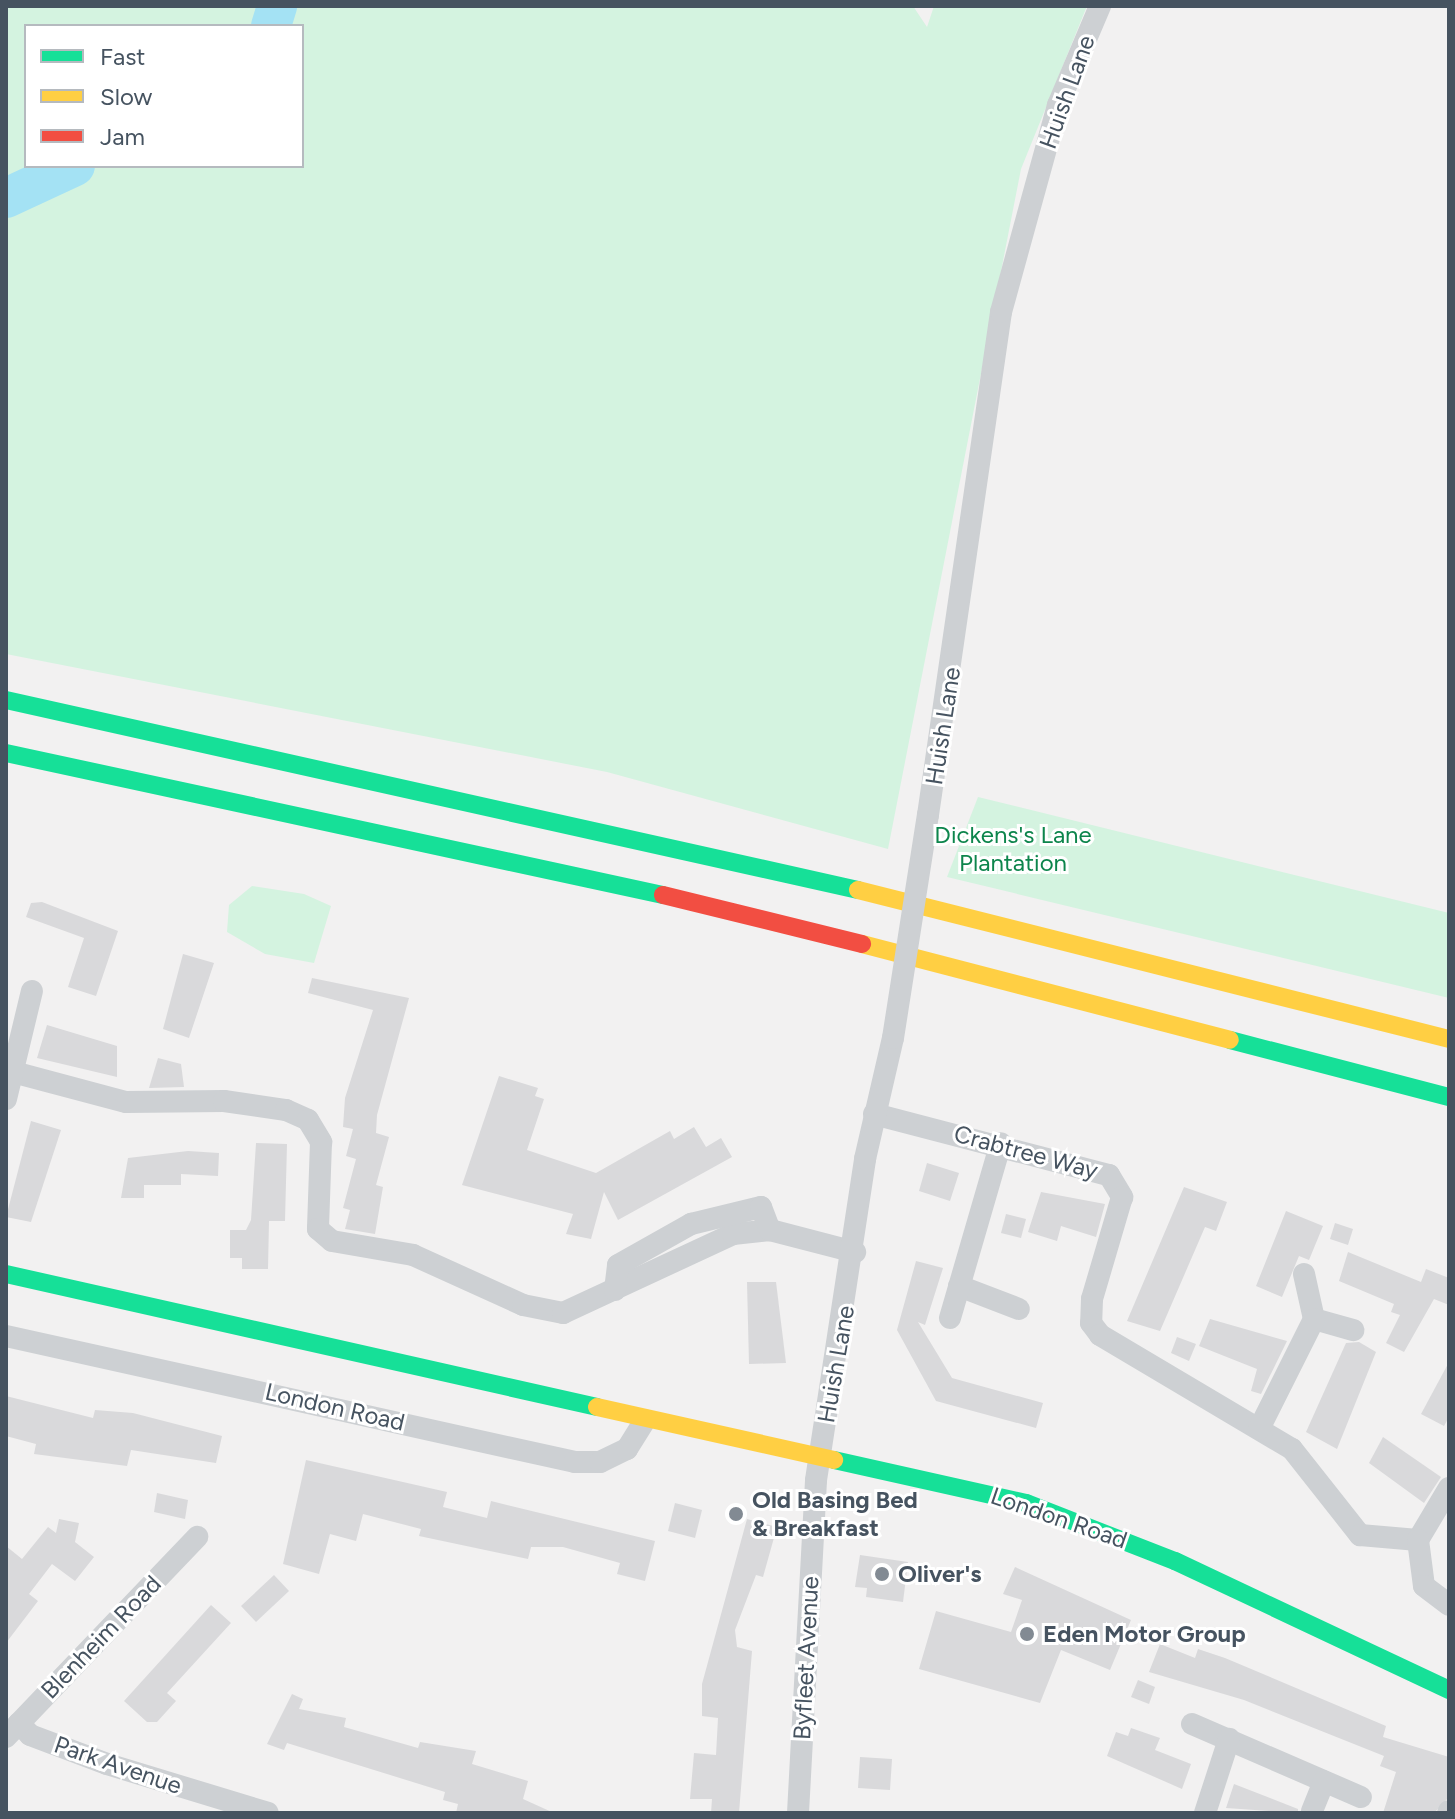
<!DOCTYPE html>
<style>
body{margin:0}
#map{position:relative;width:1455px;height:1819px;overflow:hidden;background:#f2f1f1;font-family:Figtree,sans-serif}
div>[style]{position:absolute}
.green>*{inset:0;background:#d4f3e0}
.river>*{height:40px;margin:-20px;padding:0 20px;transform-origin:20px;border-radius:20px;background:#a4e2f4}
.building>*{inset:0;background:#d9d9db}
.street>*{height:22px;margin:-11px;padding:0 11px;transform-origin:11px;border-radius:11px;background:#cdd0d3}
.fast>*{height:18px;margin:-9px;padding:0 9px;transform-origin:9px;border-radius:9px;background:#16e098}
.slow>*{height:18px;margin:-9px;padding:0 9px;transform-origin:9px;border-radius:9px;background:#ffcf43}
.jam>*{height:18px;margin:-9px;padding:0 9px;transform-origin:9px;border-radius:9px;background:#f24e42}
.street-bridge>*{height:22px;margin:-11px;padding:0 11px;transform-origin:11px;border-radius:11px;background:#cdd0d3}
.dots>*{width:22px;height:22px;translate:-50% -50%;box-sizing:border-box;border:4px solid #fff;border-radius:50%}
span{translate:-50% -50%;white-space:nowrap;text-align:center;line-height:1.15;-webkit-text-stroke:6px #fff;paint-order:stroke}
.street-label{font-size:24px;color:#465360}
.park-label{font-size:24px;color:#0d854c}
.poi-label{font-size:24px;color:#465360;font-weight:700}
.left{translate:0 -50%;text-align:left}
.frame{position:absolute;inset:0;border:8px solid #465360;pointer-events:none}
.legend{position:absolute;left:24px;top:24px;width:280px;height:144px;box-sizing:border-box;background:#fff;border:2px solid #b5babf;margin:0;padding:10px 14px;list-style:none;font-size:24px;color:#465360}
.legend li{display:flex;align-items:center;gap:16px;height:40px}
.legend b{width:40px;border:2px solid #b5babf}
</style>
<div id="map">
<div class="green">
<i style="clip-path:polygon(evenodd,6px 6px,913px 6px,927px 27px,934px 6px,1087px 6px,1021px 169px,888px 849px,607px 772px,6px 654px,6px 6px,26px 26px,302px 26px,302px 166px,26px 166px,26px 26px)"></i>
<i style="clip-path:polygon(978px 797px,1449px 913px,1449px 998px,947px 877px)"></i>
<i style="clip-path:polygon(252px 886px,304px 894px,331px 906px,314px 963px,265px 954px,227px 932px,229px 905px)"></i>
</div>
<div class="river">
<i style="left:271px;top:26px;width:21px;rotate:-73deg"></i>
<i style="left:6px;top:198px;width:76px;rotate:-24.9deg"></i>
</div>
<div class="building">
<i style="clip-path:polygon(42px 902px,118px 931px,96px 996px,68px 987px,84px 938px,26px 917px,31px 903px)"></i>
<i style="clip-path:polygon(183px 954px,214px 963px,189px 1038px,163px 1029px)"></i>
<i style="clip-path:polygon(312px 978px,409px 998px,377px 1115px,376px 1133px,389px 1137px,376px 1185px,383px 1187px,375px 1234px,345px 1229px,350px 1210px,343px 1208px,356px 1159px,346px 1156px,353px 1129px,343px 1127px,345px 1098px,373px 1010px,308px 993px)"></i>
<i style="clip-path:polygon(47px 1025px,117px 1046px,117px 1077px,37px 1058px)"></i>
<i style="clip-path:polygon(158px 1058px,181px 1064px,184px 1087px,149px 1088px)"></i>
<i style="clip-path:polygon(499px 1076px,538px 1088px,535px 1096px,544px 1099px,527px 1150px,596px 1173px,670px 1131px,674px 1139px,694px 1127px,706px 1147px,721px 1138px,732px 1157px,618px 1220px,604px 1192px,591px 1239px,566px 1234px,573px 1214px,462px 1185px)"></i>
<i style="clip-path:polygon(31px 1121px,61px 1130px,31px 1222px,6px 1217px)"></i>
<i style="clip-path:polygon(256px 1143px,287px 1144px,285px 1221px,269px 1221px,268px 1269px,242px 1269px,242px 1258px,230px 1258px,230px 1230px,246px 1230px,251px 1220px)"></i>
<i style="clip-path:polygon(188px 1151px,219px 1153px,218px 1176px,181px 1174px,181px 1185px,144px 1185px,144px 1198px,121px 1198px,128px 1158px)"></i>
<i style="clip-path:polygon(927px 1163px,959px 1173px,950px 1201px,919px 1191px)"></i>
<i style="clip-path:polygon(1184px 1187px,1227px 1202px,1216px 1231px,1205px 1227px,1160px 1331px,1127px 1321px)"></i>
<i style="clip-path:polygon(1041px 1192px,1105px 1204px,1096px 1237px,1061px 1226px,1057px 1241px,1028px 1232px)"></i>
<i style="clip-path:polygon(1286px 1211px,1323px 1226px,1309px 1260px,1299px 1256px,1282px 1297px,1256px 1286px)"></i>
<i style="clip-path:polygon(1006px 1214px,1026px 1219px,1021px 1238px,1001px 1233px)"></i>
<i style="clip-path:polygon(1335px 1223px,1353px 1229px,1348px 1245px,1330px 1239px)"></i>
<i style="clip-path:polygon(1348px 1252px,1421px 1282px,1426px 1269px,1449px 1278px,1449px 1305px,1434px 1299px,1404px 1352px,1386px 1343px,1400px 1315px,1391px 1312px,1394px 1304px,1339px 1281px)"></i>
<i style="clip-path:polygon(916px 1261px,943px 1268px,925px 1325px,918px 1322px,952px 1378px,1043px 1403px,1036px 1428px,936px 1401px,897px 1330px)"></i>
<i style="clip-path:polygon(747px 1282px,776px 1282px,786px 1363px,749px 1364px)"></i>
<i style="clip-path:polygon(1210px 1319px,1287px 1341px,1261px 1394px,1251px 1391px,1257px 1369px,1199px 1346px)"></i>
<i style="clip-path:polygon(1177px 1337px,1196px 1344px,1189px 1361px,1171px 1353px)"></i>
<i style="clip-path:polygon(1359px 1342px,1376px 1352px,1337px 1449px,1306px 1432px,1346px 1343px)"></i>
<i style="clip-path:polygon(1449px 1362px,1449px 1417px,1444px 1426px,1421px 1414px)"></i>
<i style="clip-path:polygon(6px 1396px,93px 1418px,95px 1410px,133px 1413px,222px 1436px,216px 1463px,131px 1450px,127px 1466px,34px 1454px,36px 1444px,6px 1436px)"></i>
<i style="clip-path:polygon(1383px 1437px,1441px 1477px,1424px 1503px,1369px 1463px)"></i>
<i style="clip-path:polygon(306px 1460px,447px 1492px,443px 1507px,487px 1518px,491px 1501px,655px 1541px,645px 1581px,617px 1574px,620px 1563px,563px 1547px,531px 1547px,528px 1559px,419px 1536px,421px 1529px,363px 1514px,356px 1541px,330px 1534px,319px 1574px,283px 1564px)"></i>
<i style="clip-path:polygon(157px 1493px,188px 1500px,185px 1519px,154px 1512px)"></i>
<i style="clip-path:polygon(675px 1503px,702px 1510px,695px 1538px,668px 1531px)"></i>
<i style="clip-path:polygon(59px 1519px,79px 1523px,75px 1542px,94px 1557px,75px 1581px,52px 1564px,29px 1594px,38px 1601px,6px 1643px,6px 1546px,22px 1559px,48px 1527px,56px 1533px)"></i>
<i style="clip-path:polygon(747px 1519px,777px 1527px,763px 1577px,756px 1575px,735px 1630px,737px 1647px,752px 1651px,739px 1813px,711px 1813px,712px 1799px,690px 1799px,694px 1753px,716px 1755px,718px 1718px,702px 1716px,702px 1684px)"></i>
<i style="clip-path:polygon(860px 1555px,908px 1562px,903px 1602px,866px 1597px,867px 1588px,855px 1587px)"></i>
<i style="clip-path:polygon(1015px 1567px,1131px 1620px,1110px 1670px,1061px 1650px,1040px 1703px,919px 1669px,936px 1611px,1011px 1632px,1022px 1600px,1003px 1594px)"></i>
<i style="clip-path:polygon(274px 1575px,289px 1591px,256px 1622px,241px 1606px)"></i>
<i style="clip-path:polygon(211px 1605px,231px 1623px,167px 1693px,176px 1701px,157px 1722px,147px 1722px,124px 1701px)"></i>
<i style="clip-path:polygon(1160px 1644px,1195px 1658px,1198px 1649px,1225px 1658px,1386px 1726px,1383px 1737px,1449px 1757px,1449px 1797px,1434px 1813px,1383px 1813px,1396px 1772px,1380px 1766px,1384px 1756px,1244px 1700px,1149px 1672px)"></i>
<i style="clip-path:polygon(1138px 1680px,1155px 1687px,1149px 1704px,1131px 1697px)"></i>
<i style="clip-path:polygon(292px 1694px,303px 1699px,299px 1709px,346px 1718px,344px 1727px,418px 1748px,420px 1742px,476px 1751px,472px 1764px,528px 1781px,523px 1799px,554px 1813px,456px 1813px,458px 1804px,443px 1800px,445px 1792px,287px 1743px,284px 1750px,267px 1744px)"></i>
<i style="clip-path:polygon(1131px 1728px,1160px 1738px,1155px 1750px,1191px 1764px,1182px 1789px,1107px 1756px,1116px 1732px,1128px 1736px)"></i>
<i style="clip-path:polygon(860px 1757px,892px 1759px,890px 1790px,858px 1788px)"></i>
<i style="clip-path:polygon(1234px 1784px,1298px 1809px,1298px 1813px,1226px 1808px)"></i>
</div>
<div class="street">
<i style="left:928px;top:815px;width:508px;rotate:-81.74deg"></i>
<i style="left:1001px;top:312px;width:215px;rotate:-74.6deg"></i>
<i style="left:1058px;top:105px;width:108px;rotate:-67deg"></i>
<i style="left:13px;top:1072px;width:117px;rotate:14.9deg"></i>
<i style="left:126px;top:1102px;width:98px;rotate:-0.6deg"></i>
<i style="left:224px;top:1101px;width:63px;rotate:8.3deg"></i>
<i style="left:286px;top:1110px;width:24px;rotate:24deg"></i>
<i style="left:308px;top:1120px;width:26px;rotate:59deg"></i>
<i style="left:321px;top:1142px;width:87px;rotate:92deg"></i>
<i style="left:318px;top:1229px;width:18px;rotate:41deg"></i>
<i style="left:332px;top:1241px;width:82px;rotate:9.8deg"></i>
<i style="left:413px;top:1255px;width:121px;rotate:24.4deg"></i>
<i style="left:523px;top:1305px;width:41px;rotate:11.3deg"></i>
<i style="left:563px;top:1313px;width:187px;rotate:-24.9deg"></i>
<i style="left:733px;top:1234px;width:37px;rotate:-6deg"></i>
<i style="left:770px;top:1230px;width:88px;rotate:14.5deg"></i>
<i style="left:6px;top:1099px;width:111px;rotate:-76.5deg"></i>
<i style="left:874px;top:1114px;width:243px;rotate:14.6deg"></i>
<i style="left:1109px;top:1175px;width:26px;rotate:59deg"></i>
<i style="left:1122px;top:1197px;width:106px;rotate:106.4deg"></i>
<i style="left:1092px;top:1299px;width:24px;rotate:92deg"></i>
<i style="left:1091px;top:1323px;width:15px;rotate:53deg"></i>
<i style="left:1100px;top:1335px;width:223px;rotate:30.7deg"></i>
<i style="left:1292px;top:1449px;width:110px;rotate:51.7deg"></i>
<i style="left:1360px;top:1535px;width:58px;rotate:4.9deg"></i>
<i style="left:1304px;top:1274px;width:46px;rotate:77.5deg"></i>
<i style="left:1314px;top:1319px;width:41px;rotate:15.8deg"></i>
<i style="left:959px;top:1286px;width:64px;rotate:21deg"></i>
<i style="left:615px;top:1290px;width:25px;rotate:-83deg"></i>
<i style="left:618px;top:1265px;width:84px;rotate:-29.3deg"></i>
<i style="left:691px;top:1224px;width:72px;rotate:-13.7deg"></i>
<i style="left:761px;top:1207px;width:25px;rotate:69deg"></i>
<i style="left:950px;top:1318px;width:182px;rotate:-73.8deg"></i>
<i style="left:6px;top:1336px;width:583px;rotate:12.49deg"></i>
<i style="left:575px;top:1462px;width:25px"></i>
<i style="left:600px;top:1462px;width:30px;rotate:-26deg"></i>
<i style="left:627px;top:1449px;width:34px;rotate:-58deg"></i>
<i style="left:1259px;top:1429px;width:123px;rotate:-63.4deg"></i>
<i style="left:1449px;top:1488px;width:61px;rotate:120.8deg"></i>
<i style="left:1418px;top:1540px;width:46px;rotate:82.6deg"></i>
<i style="left:1424px;top:1586px;width:31px;rotate:37deg"></i>
<i style="left:19px;top:1723px;width:16px;rotate:47deg"></i>
<i style="left:30px;top:1735px;width:82px;rotate:20.6deg"></i>
<i style="left:107px;top:1764px;width:168px;rotate:16.9deg"></i>
<i style="left:1192px;top:1724px;width:184px;rotate:23.4deg"></i>
<i style="left:6px;top:1737px;width:277px;rotate:-46.3deg"></i>
<i style="left:1312px;top:1811px;width:32px;rotate:-68deg"></i>
<i style="left:798px;top:1813px;width:333px;rotate:-86.9deg"></i>
<i style="left:816px;top:1480px;width:325px;rotate:-81.3deg"></i>
<i style="left:865px;top:1159px;width:124px;rotate:-77deg"></i>
<i style="left:1205px;top:1813px;width:78px;rotate:-72deg"></i>
<i style="left:1448px;top:1813px;width:2px;rotate:-63deg"></i>
</div>
<div class="fast">
<i style="left:6px;top:700px;width:873px;rotate:12.57deg"></i>
<i style="left:6px;top:753px;width:672px;rotate:12.2deg"></i>
<i style="left:1230px;top:1040px;width:226px;rotate:14.6deg"></i>
<i style="left:6px;top:1274px;width:606px;rotate:12.68deg"></i>
<i style="left:834px;top:1460px;width:197px;rotate:12.6deg"></i>
<i style="left:1026px;top:1503px;width:160px;rotate:21.3deg"></i>
<i style="left:1175px;top:1561px;width:303px;rotate:25.2deg"></i>
</div>
<div class="slow">
<i style="left:858px;top:890px;width:609px;rotate:14.15deg"></i>
<i style="left:862px;top:944px;width:380px;rotate:14.6deg"></i>
<i style="left:597px;top:1407px;width:243px;rotate:12.6deg"></i>
</div>
<div class="jam">
<i style="left:663px;top:895px;width:205px;rotate:13.8deg"></i>
</div>
<div class="street-bridge">
<i style="left:893px;top:1038px;width:226px;rotate:-81.1deg"></i>
</div>
<div class="dots">
<i style="left:736px;top:1514px;background:#828a93"></i>
<i style="left:882px;top:1574px;background:#828a93"></i>
<i style="left:1027px;top:1634px;background:#828a93"></i>
</div>
<div class="street-label">
<span style="left:1067px;top:92px;rotate:-70deg">Huish Lane</span>
<span style="left:943px;top:726px;rotate:-81deg">Huish Lane</span>
<span style="left:1026px;top:1152px;rotate:15deg">Crabtree Way</span>
<span style="left:836px;top:1364px;rotate:-80deg">Huish Lane</span>
<span style="left:335px;top:1407px;rotate:13deg">London Road</span>
<span style="left:1059px;top:1518px;rotate:19deg">London Road</span>
<span style="left:101px;top:1637px;rotate:-46deg">Blenheim Road</span>
<span style="left:806px;top:1658px;rotate:-87deg">Byfleet Avenue</span>
<span style="left:118px;top:1765px;rotate:19deg">Park Avenue</span>
</div>
<div class="park-label">
<span style="left:1013px;top:849px">Dickens's Lane<br>Plantation</span>
</div>
<div class="poi-label">
<span class="left" style="left:752px;top:1514px">Old Basing Bed<br>&amp; Breakfast</span>
<span class="left" style="left:898px;top:1574px">Oliver's</span>
<span class="left" style="left:1043px;top:1634px">Eden Motor Group</span>
</div>
<div class="frame"></div>
<ul class="legend">
<li><b style="height:10px;background:#16e098"></b>Fast</li>
<li><b style="height:10px;background:#ffcf43"></b>Slow</li>
<li><b style="height:10px;background:#f24e42"></b>Jam</li>
</ul>
</div>
